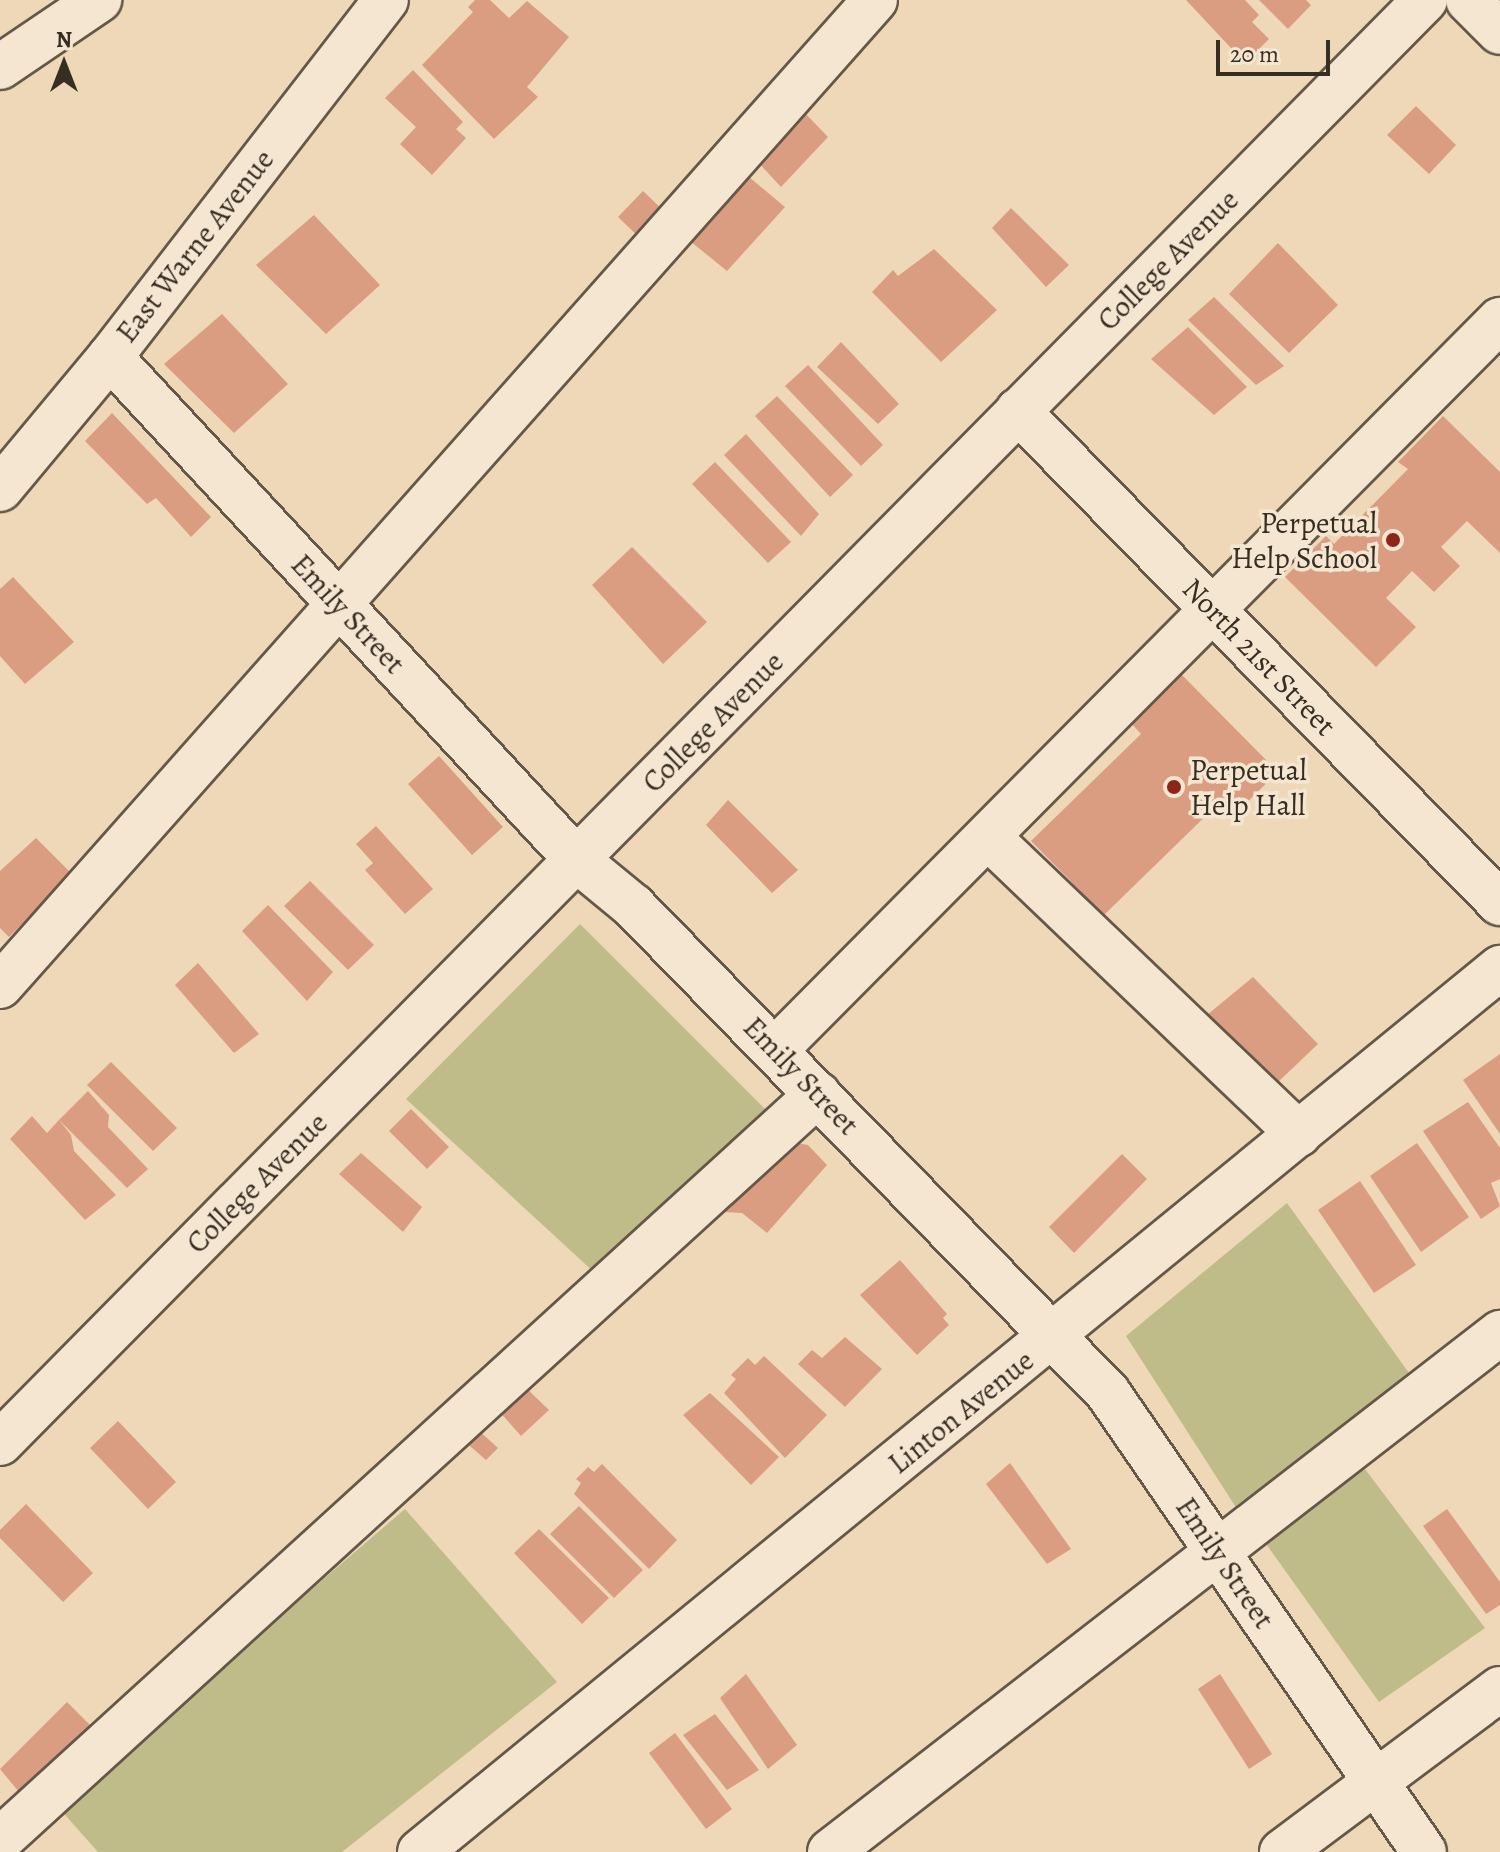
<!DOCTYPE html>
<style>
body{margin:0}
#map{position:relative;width:1500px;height:1852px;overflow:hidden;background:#eed8b8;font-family:Alegreya,serif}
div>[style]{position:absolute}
.green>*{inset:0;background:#c0bc8a}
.building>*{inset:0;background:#db9d82}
.roads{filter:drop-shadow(2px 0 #655848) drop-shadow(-2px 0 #655848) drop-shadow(0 2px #655848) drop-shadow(0 -2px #655848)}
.minor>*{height:44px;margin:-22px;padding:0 22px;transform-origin:22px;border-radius:22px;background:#f4e6d1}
.dots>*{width:22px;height:22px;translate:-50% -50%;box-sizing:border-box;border:4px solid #f4e6d1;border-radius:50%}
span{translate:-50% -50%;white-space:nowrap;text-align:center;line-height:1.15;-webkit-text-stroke:7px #f4e6d1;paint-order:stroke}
.street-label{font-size:30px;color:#372e22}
.poi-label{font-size:30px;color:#372e22}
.right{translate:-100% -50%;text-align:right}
.left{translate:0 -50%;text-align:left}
.north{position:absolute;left:24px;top:24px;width:80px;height:80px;-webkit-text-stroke:6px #f4e6d1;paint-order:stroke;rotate:0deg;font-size:22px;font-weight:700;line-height:32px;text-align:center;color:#372e22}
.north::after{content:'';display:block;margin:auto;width:28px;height:36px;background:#372e22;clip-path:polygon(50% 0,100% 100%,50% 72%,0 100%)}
.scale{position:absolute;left:1216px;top:40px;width:114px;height:36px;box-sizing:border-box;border:4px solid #372e22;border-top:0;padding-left:10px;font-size:24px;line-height:28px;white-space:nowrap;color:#372e22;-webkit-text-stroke:6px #f4e6d1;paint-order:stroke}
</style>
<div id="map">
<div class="green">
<i style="clip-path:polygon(580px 924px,765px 1109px,596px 1274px,406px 1099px)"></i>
<i style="clip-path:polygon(1287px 1203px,1409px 1373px,1237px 1509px,1126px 1336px)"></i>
<i style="clip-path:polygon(1365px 1469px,1485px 1628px,1379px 1702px,1264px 1541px)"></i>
<i style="clip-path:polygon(405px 1509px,557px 1682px,342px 1852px,98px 1852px,58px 1807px)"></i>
</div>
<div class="building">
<i style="clip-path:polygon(475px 0,490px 0,509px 18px,527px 1px,569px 37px,527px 87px,538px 97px,494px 139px,422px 65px,473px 12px,468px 7px)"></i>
<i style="clip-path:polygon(1186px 0,1245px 0,1259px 15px,1252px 22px,1269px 39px,1245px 63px)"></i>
<i style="clip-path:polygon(1259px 0,1306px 0,1311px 5px,1288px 29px)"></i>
<i style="clip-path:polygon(413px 70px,463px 122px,456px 129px,466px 138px,432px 175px,400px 144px,416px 127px,385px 98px)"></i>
<i style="clip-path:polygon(1416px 106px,1456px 145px,1429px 174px,1387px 135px)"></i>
<i style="clip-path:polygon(803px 111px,828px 137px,781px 187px,757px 161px)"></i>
<i style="clip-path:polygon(749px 177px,785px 207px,727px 271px,690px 241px)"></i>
<i style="clip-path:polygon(643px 191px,668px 215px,643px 241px,618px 217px)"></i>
<i style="clip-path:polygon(1011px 208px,1069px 265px,1046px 287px,992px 228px)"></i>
<i style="clip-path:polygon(314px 215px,380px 285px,326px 334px,256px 265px)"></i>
<i style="clip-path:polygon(1278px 243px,1338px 305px,1289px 353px,1229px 294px)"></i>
<i style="clip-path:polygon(934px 249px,997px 310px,941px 362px,872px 292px,893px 270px,898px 276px)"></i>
<i style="clip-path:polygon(1214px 297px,1284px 366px,1256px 385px,1188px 320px)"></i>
<i style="clip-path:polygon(222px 314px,288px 384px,234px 433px,164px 364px)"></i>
<i style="clip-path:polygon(1188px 327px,1247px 387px,1214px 415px,1151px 359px)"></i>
<i style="clip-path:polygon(841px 342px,899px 404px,878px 424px,817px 367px)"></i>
<i style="clip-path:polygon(808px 365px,883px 445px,861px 466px,785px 386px)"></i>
<i style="clip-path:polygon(777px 396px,853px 475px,830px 497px,755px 416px)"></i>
<i style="clip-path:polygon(112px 413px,211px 517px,191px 537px,156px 498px,147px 504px,85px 441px)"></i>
<i style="clip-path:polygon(1443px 416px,1500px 472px,1500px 553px,1467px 521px,1441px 547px,1460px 566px,1434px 592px,1412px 571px,1386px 598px,1416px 627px,1376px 667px,1285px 577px,1326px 536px,1334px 544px,1408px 469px,1398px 462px)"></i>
<i style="clip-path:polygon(746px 434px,819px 514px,801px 536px,724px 455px)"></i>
<i style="clip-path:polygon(715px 462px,791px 542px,768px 563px,692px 484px)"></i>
<i style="clip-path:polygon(632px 547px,707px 622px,663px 664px,592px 585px)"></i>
<i style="clip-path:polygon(13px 577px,74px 642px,25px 684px,0 656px,0 589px)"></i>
<i style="clip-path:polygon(1182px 675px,1278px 772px,1233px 816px,1220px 802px,1104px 915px,1031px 841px,1141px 734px,1132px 724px)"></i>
<i style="clip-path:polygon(439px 756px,503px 827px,472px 855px,408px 784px)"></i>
<i style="clip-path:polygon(728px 800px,798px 870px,772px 893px,706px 825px)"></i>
<i style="clip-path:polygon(376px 826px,433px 889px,405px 914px,365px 870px,373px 863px,356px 844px)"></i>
<i style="clip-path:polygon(36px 838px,72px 874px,9px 937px,0 928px,0 871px)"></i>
<i style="clip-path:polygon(310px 881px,374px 945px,348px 970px,284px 906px)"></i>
<i style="clip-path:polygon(268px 905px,333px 972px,307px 1001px,242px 931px)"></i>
<i style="clip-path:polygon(198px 963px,259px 1034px,234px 1053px,175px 985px)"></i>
<i style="clip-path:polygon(1253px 977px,1318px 1044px,1276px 1084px,1207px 1015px)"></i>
<i style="clip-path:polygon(1500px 1054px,1500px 1134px,1463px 1080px)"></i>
<i style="clip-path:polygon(111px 1062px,177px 1128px,153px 1151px,87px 1085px)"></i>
<i style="clip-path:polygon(88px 1091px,109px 1115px,108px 1127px,148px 1169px,127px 1188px,59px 1120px,71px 1135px,74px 1151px,116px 1195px,85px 1220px,10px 1139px,32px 1116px,47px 1133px,59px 1120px)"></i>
<i style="clip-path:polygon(1468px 1102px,1500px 1148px,1500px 1179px,1491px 1183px,1500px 1206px,1481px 1219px,1423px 1131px)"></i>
<i style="clip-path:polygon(411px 1109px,449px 1147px,427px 1169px,389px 1131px)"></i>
<i style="clip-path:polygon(790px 1142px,808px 1145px,827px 1165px,767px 1233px,742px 1213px,723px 1212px)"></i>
<i style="clip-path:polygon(1417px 1143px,1469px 1217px,1421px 1252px,1370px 1176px)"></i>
<i style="clip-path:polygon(361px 1153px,422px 1207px,403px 1232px,339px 1174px)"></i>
<i style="clip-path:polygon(1122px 1154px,1147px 1179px,1074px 1253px,1049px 1227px)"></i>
<i style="clip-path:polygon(1360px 1181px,1416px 1265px,1374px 1293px,1318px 1210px)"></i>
<i style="clip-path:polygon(900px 1260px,947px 1314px,943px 1318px,949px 1325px,917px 1355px,860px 1295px)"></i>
<i style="clip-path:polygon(845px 1337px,882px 1369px,845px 1407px,798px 1364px,812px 1350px,822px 1358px)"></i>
<i style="clip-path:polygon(764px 1356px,827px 1415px,785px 1458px,724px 1393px,736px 1379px,731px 1375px,748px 1358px,755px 1365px)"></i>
<i style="clip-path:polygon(524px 1386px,549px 1410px,521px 1436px,498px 1410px)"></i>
<i style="clip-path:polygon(710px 1393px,779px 1457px,751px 1485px,683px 1415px)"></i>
<i style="clip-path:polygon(118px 1421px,176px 1482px,148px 1509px,90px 1448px)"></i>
<i style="clip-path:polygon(477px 1429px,498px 1448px,486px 1460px,463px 1440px)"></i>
<i style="clip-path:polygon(1010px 1463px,1071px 1549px,1047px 1564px,986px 1484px)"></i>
<i style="clip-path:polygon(602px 1464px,677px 1540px,649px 1569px,574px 1494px,581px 1483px,576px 1479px,588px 1467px,594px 1472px)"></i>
<i style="clip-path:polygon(26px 1504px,93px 1573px,63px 1602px,0 1538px,0 1530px)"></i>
<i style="clip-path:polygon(579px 1506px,643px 1570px,614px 1598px,550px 1534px)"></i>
<i style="clip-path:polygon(1447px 1509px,1500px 1582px,1500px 1605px,1486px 1614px,1423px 1526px)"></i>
<i style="clip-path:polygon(539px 1529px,609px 1598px,582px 1624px,514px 1553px)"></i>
<i style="clip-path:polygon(746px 1674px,797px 1745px,768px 1769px,720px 1698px)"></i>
<i style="clip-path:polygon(1220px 1674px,1272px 1754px,1249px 1769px,1198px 1689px)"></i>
<i style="clip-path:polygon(67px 1702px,94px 1729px,24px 1798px,0 1769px)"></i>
<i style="clip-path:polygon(715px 1714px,759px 1770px,727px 1790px,683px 1735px)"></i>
<i style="clip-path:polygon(675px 1733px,732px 1809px,706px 1829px,649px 1753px)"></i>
</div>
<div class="roads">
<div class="minor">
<i style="left:1468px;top:0;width:45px;rotate:45deg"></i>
<i style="left:0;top:67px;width:120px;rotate:-34.1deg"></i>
<i style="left:110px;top:357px;width:686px;rotate:47.13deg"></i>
<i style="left:577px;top:860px;width:72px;rotate:39.4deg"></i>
<i style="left:633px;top:906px;width:680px;rotate:45.71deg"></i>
<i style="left:1108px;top:1393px;width:557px;rotate:55.45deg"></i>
<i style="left:1018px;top:411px;width:689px;rotate:45.59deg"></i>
<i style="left:0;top:489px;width:172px;rotate:-50.2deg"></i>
<i style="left:110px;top:357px;width:451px;rotate:-52.3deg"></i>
<i style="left:988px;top:837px;width:430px;rotate:43.7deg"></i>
<i style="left:0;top:986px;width:1318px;rotate:-48.41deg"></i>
<i style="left:775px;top:1050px;width:1029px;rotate:-45.2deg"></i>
<i style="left:0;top:1443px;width:2028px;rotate:-45.36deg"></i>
<i style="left:0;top:1840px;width:1107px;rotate:-42.36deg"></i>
<i style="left:420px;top:1852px;width:1396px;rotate:-39.3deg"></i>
<i style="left:830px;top:1852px;width:848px;rotate:-37.76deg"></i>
<i style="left:1282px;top:1852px;width:272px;rotate:-36.8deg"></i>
</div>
</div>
<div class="dots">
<i style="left:1393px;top:540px;background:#8f2418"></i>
<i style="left:1174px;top:787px;background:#8f2418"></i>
</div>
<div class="street-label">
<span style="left:195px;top:246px;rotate:-52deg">East Warne Avenue</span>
<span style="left:1168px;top:260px;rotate:-45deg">College Avenue</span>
<span style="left:348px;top:614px;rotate:47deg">Emily Street</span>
<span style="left:1259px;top:657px;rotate:46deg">North 21st Street</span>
<span style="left:713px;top:722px;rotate:-45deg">College Avenue</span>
<span style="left:801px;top:1076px;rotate:46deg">Emily Street</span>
<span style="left:257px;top:1183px;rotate:-45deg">College Avenue</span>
<span style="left:961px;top:1412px;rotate:-39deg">Linton Avenue</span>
<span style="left:1225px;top:1563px;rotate:56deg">Emily Street</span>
</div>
<div class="poi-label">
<span class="right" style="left:1377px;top:540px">Perpetual<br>Help School</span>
<span class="left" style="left:1190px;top:787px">Perpetual<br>Help Hall</span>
</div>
<div class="north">N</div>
<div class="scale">20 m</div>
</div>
